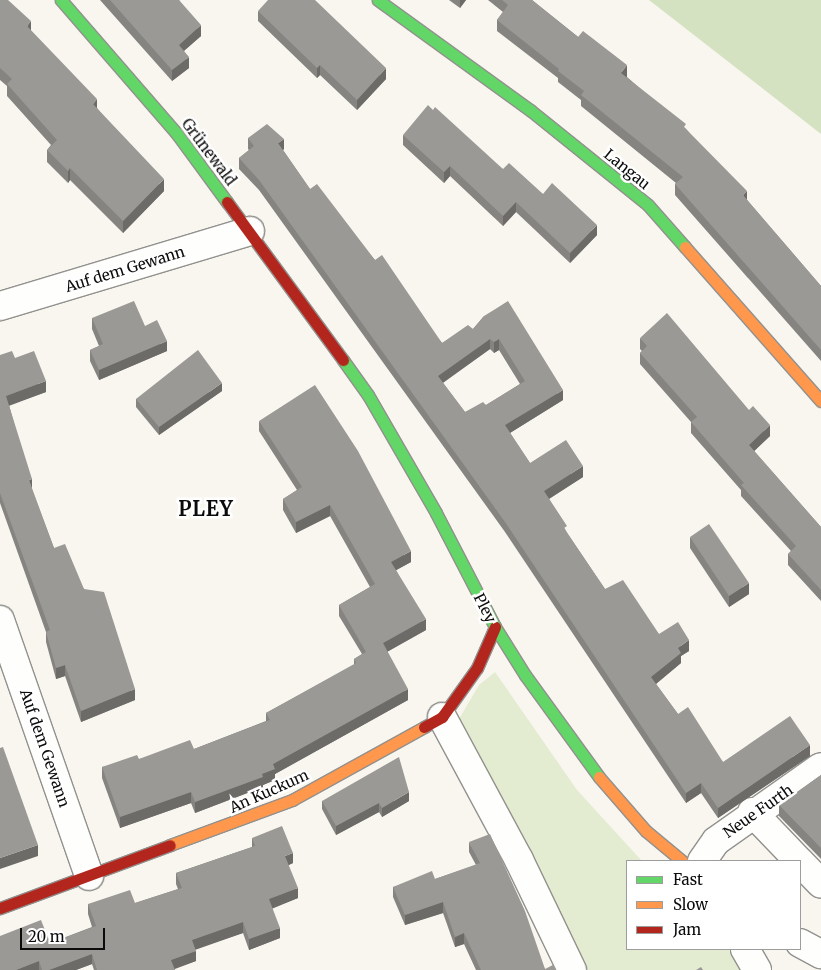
<!DOCTYPE html>
<meta charset="utf-8">
<style>
body{margin:0}
#map{position:relative;width:821px;height:970px;overflow:hidden;background:#f8f6ef;font-family:Merriweather,serif}
div>[style]{position:absolute}
.green>*{inset:0;background:#e3ebd1}
.forest>*{inset:0;background:#d4e2c1}
.roads{filter:drop-shadow(1px 0 #92918e) drop-shadow(-1px 0 #92918e) drop-shadow(0 1px #92918e) drop-shadow(0 -1px #92918e)}
.street>*{height:28px;margin:-14px;padding:0 14px;transform-origin:14px;border-radius:14px;background:#fefefd}
.fast>*{height:11px;margin:-5.5px;padding:0 5.5px;transform-origin:5.5px;border-radius:5.5px;background:#63d668}
.slow>*{height:11px;margin:-5.5px;padding:0 5.5px;transform-origin:5.5px;border-radius:5.5px;background:#ff974d}
.jam>*{height:11px;margin:-5.5px;padding:0 5.5px;transform-origin:5.5px;border-radius:5.5px;background:#b3261e}
.wall>*{inset:0;background:#858480}
.shaded-wall>*{inset:0;background:#6c6b68}
.building>*{inset:0;background:#9b9995}
span{translate:-50% -50%;white-space:nowrap;text-align:center;line-height:1.15;-webkit-text-stroke:5px #fff;paint-order:stroke}
.street-label{font-size:15px;color:#0b0b0b}
.district-label{font-size:20px;color:#0b0b0b;font-weight:700;letter-spacing:1px}
.legend{position:absolute;left:626px;top:860px;width:175px;height:90px;box-sizing:border-box;background:#fff;border:1px solid #9d9d9d;margin:0;padding:6px 9px;list-style:none;font-size:15px;color:#0b0b0b}
.legend li{display:flex;align-items:center;gap:10px;height:25px}
.legend b{width:25px;border:1px solid #9d9d9d}
.scale{position:absolute;left:20px;top:928px;width:85px;height:22px;box-sizing:border-box;border:2px solid #0b0b0b;border-top:0;padding-left:6px;font-size:15px;line-height:18px;white-space:nowrap;color:#0b0b0b;-webkit-text-stroke:4px #fff;paint-order:stroke}
</style>
<div id="map">
<div class="green">
<i style="clip-path:polygon(495px 672px,577px 790px,642px 861px,627px 861px,627px 949px,730px 949px,741px 970px,582px 970px,461px 731px,459px 719px,479px 685px)"></i>
</div>
<div class="forest">
<i style="clip-path:polygon(649px 0,821px 0,821px 134px)"></i>
</div>
<div class="roads">
<div class="street">
<i style="left:0;top:306px;width:261px;rotate:-16.7deg"></i>
<i style="left:0;top:620px;width:271px;rotate:70.8deg"></i>
<i style="left:442px;top:717px;width:162px;rotate:61.7deg"></i>
<i style="left:519px;top:860px;width:122px;rotate:64.3deg"></i>
<i style="left:752px;top:812px;width:68px;rotate:46.2deg"></i>
<i style="left:702px;top:861px;width:24px;rotate:-55deg"></i>
<i style="left:716px;top:841px;width:128px;rotate:-35.2deg"></i>
<i style="left:800px;top:862px;width:30px;rotate:46deg"></i>
<i style="left:800px;top:943px;width:24px;rotate:28deg"></i>
<i style="left:745px;top:949px;width:24px;rotate:60deg"></i>
</div>
<div class="fast">
<i style="left:61px;top:0;width:177px;rotate:49.1deg"></i>
<i style="left:177px;top:134px;width:84px;rotate:53.7deg"></i>
<i style="left:378px;top:0;width:188px;rotate:35.9deg"></i>
<i style="left:530px;top:110px;width:151px;rotate:38.8deg"></i>
<i style="left:648px;top:205px;width:56px;rotate:48.6deg"></i>
<i style="left:343px;top:360px;width:43px;rotate:54.5deg"></i>
<i style="left:368px;top:395px;width:136px;rotate:60deg"></i>
<i style="left:436px;top:513px;width:128px;rotate:62.6deg"></i>
<i style="left:495px;top:627px;width:57px;rotate:58deg"></i>
<i style="left:525px;top:675px;width:126px;rotate:54deg"></i>
</div>
<div class="slow">
<i style="left:685px;top:247px;width:205px;rotate:48.6deg"></i>
<i style="left:599px;top:777px;width:72px;rotate:49deg"></i>
<i style="left:646px;top:831px;width:47px;rotate:39.8deg"></i>
<i style="left:170px;top:845px;width:130px;rotate:-20.2deg"></i>
<i style="left:292px;top:800px;width:151px;rotate:-28.9deg"></i>
</div>
<div class="jam">
<i style="left:227px;top:202px;width:196px;rotate:53.7deg"></i>
<i style="left:424px;top:727px;width:21px;rotate:-29deg"></i>
<i style="left:442px;top:717px;width:60px;rotate:-54.5deg"></i>
<i style="left:477px;top:668px;width:45px;rotate:-66.3deg"></i>
<i style="left:0;top:908px;width:181px;rotate:-20.3deg"></i>
</div>
</div>
<div class="wall">
<i style="clip-path:polygon(0 0,31px 31px,97px 108px,164px 191px,123px 233px,70px 180px,68px 183px,47px 162px,47px 150px,51px 145px,7px 96px,7px 86px,0 80px)"></i>
<i style="clip-path:polygon(100px 0,179px 0,201px 36px,184px 51px,189px 68px,172px 81px)"></i>
<i style="clip-path:polygon(449px 0,466px 0,460px 8px)"></i>
<i style="clip-path:polygon(488px 0,532px 0,627px 76px,627px 77px,686px 129px,821px 286px,821px 361px,675px 195px,675px 184px,676px 183px,581px 106px,581px 100px,558px 82px,558px 78px,497px 31px,497px 20px,503px 12px)"></i>
<i style="clip-path:polygon(258px 11px,386px 79px,357px 110px,320px 75px,317px 78px,258px 21px)"></i>
<i style="clip-path:polygon(403px 135px,503px 169px,543px 194px,597px 235px,570px 263px,516px 212px,503px 226px,450px 176px,444px 183px,403px 145px)"></i>
<i style="clip-path:polygon(evenodd,248px 138px,284px 149px,283px 150px,310px 189px,375px 260px,442px 343px,473px 329px,484px 316px,563px 400px,510px 433px,530px 463px,583px 477px,549px 499px,567px 533px,605px 589px,659px 634px,689px 651px,681px 656px,681px 663px,656px 684px,678px 714px,723px 762px,810px 756px,718px 818px,701px 793px,686px 803px,505px 532px,259px 190px,239px 169px,239px 158px,249px 150px,248px 149px,248px 138px,490px 349px,494px 353px,499px 350px,520px 384px,486px 405px,465px 412px,443px 383px,490px 349px)"></i>
<i style="clip-path:polygon(92px 318px,145px 326px,167px 351px,99px 380px,90px 361px,90px 350px,99px 346px,92px 329px)"></i>
<i style="clip-path:polygon(640px 338px,770px 436px,754px 451px,821px 527px,821px 601px,788px 565px,788px 554px,791px 551px,741px 496px,741px 490px,691px 433px,691px 422px,640px 364px,640px 353px,642px 351px,640px 349px)"></i>
<i style="clip-path:polygon(0 355px,15px 358px,46px 392px,9px 405px,32px 490px,54px 548px,84px 589px,135px 700px,81px 722px,65px 676px,56px 679px,46px 642px,46px 632px,0 503px)"></i>
<i style="clip-path:polygon(222px 391px,159px 435px,136px 407px,136px 399px)"></i>
<i style="clip-path:polygon(259px 421px,411px 562px,396px 570px,426px 630px,387px 652px,408px 700px,275px 774px,275px 780px,263px 785px,263px 787px,195px 813px,191px 803px,120px 828px,102px 778px,102px 767px,139px 759px,194px 749px,266px 721px,266px 713px,354px 665px,354px 659px,362px 654px,339px 616px,339px 605px,370px 587px,330px 516px,296px 533px,283px 510px,283px 499px,297px 490px,259px 431px)"></i>
<i style="clip-path:polygon(690px 537px,749px 594px,729px 607px,690px 548px)"></i>
<i style="clip-path:polygon(821px 775px,821px 859px,779px 816px,779px 805px)"></i>
<i style="clip-path:polygon(322px 801px,409px 801px,382px 817px,379px 812px,336px 835px,322px 809px)"></i>
<i style="clip-path:polygon(252px 838px,293px 863px,288px 865px,298px 898px,272px 908px,280px 938px,249px 950px,243px 933px,195px 949px,196px 961px,175px 969px,175px 970px,94px 970px,92px 964px,76px 970px,0 970px,50px 943px,92px 927px,88px 914px,88px 904px,135px 903px,178px 889px,176px 884px,176px 873px,252px 847px)"></i>
<i style="clip-path:polygon(469px 842px,545px 969px,556px 970px,476px 970px,464px 944px,455px 947px,443px 913px,405px 925px,393px 897px,393px 887px,435px 879px,476px 865px,469px 852px)"></i>
</div>
<div class="shaded-wall">
<i style="clip-path:polygon(460px 0,466px 0,460px 8px)"></i>
<i style="clip-path:polygon(31px 21px,31px 33px,27px 26px)"></i>
<i style="clip-path:polygon(201px 25px,201px 36px,179px 55px,179px 45px)"></i>
<i style="clip-path:polygon(189px 57px,189px 68px,172px 81px,172px 70px)"></i>
<i style="clip-path:polygon(320px 65px,320px 75px,317px 78px,317px 68px)"></i>
<i style="clip-path:polygon(627px 65px,627px 76px,621px 84px,621px 73px)"></i>
<i style="clip-path:polygon(386px 68px,386px 79px,357px 110px,357px 100px)"></i>
<i style="clip-path:polygon(97px 99px,97px 111px,93px 104px)"></i>
<i style="clip-path:polygon(284px 139px,284px 149px,278px 154px,278px 143px)"></i>
<i style="clip-path:polygon(450px 166px,450px 176px,444px 183px,444px 172px)"></i>
<i style="clip-path:polygon(70px 168px,70px 180px,68px 183px,68px 171px)"></i>
<i style="clip-path:polygon(164px 179px,164px 191px,123px 233px,123px 221px)"></i>
<i style="clip-path:polygon(747px 191px,747px 202px,743px 195px)"></i>
<i style="clip-path:polygon(516px 202px,516px 212px,503px 226px,503px 216px)"></i>
<i style="clip-path:polygon(597px 225px,597px 235px,570px 263px,570px 253px)"></i>
<i style="clip-path:polygon(490px 339px,490px 349px,438px 386px,438px 376px)"></i>
<i style="clip-path:polygon(499px 339px,499px 350px,494px 353px,494px 342px)"></i>
<i style="clip-path:polygon(167px 341px,167px 351px,99px 380px,99px 370px)"></i>
<i style="clip-path:polygon(46px 381px,46px 392px,6px 407px,6px 396px)"></i>
<i style="clip-path:polygon(222px 383px,222px 391px,159px 435px,159px 427px)"></i>
<i style="clip-path:polygon(563px 390px,563px 400px,505px 436px,505px 425px)"></i>
<i style="clip-path:polygon(770px 425px,770px 436px,749px 456px,749px 445px)"></i>
<i style="clip-path:polygon(583px 466px,583px 477px,544px 502px,544px 491px)"></i>
<i style="clip-path:polygon(32px 479px,32px 490px,29px 480px)"></i>
<i style="clip-path:polygon(330px 505px,330px 516px,296px 533px,296px 522px)"></i>
<i style="clip-path:polygon(411px 551px,411px 562px,391px 573px,391px 562px)"></i>
<i style="clip-path:polygon(749px 583px,749px 594px,729px 607px,729px 596px)"></i>
<i style="clip-path:polygon(426px 619px,426px 630px,383px 654px,383px 643px)"></i>
<i style="clip-path:polygon(689px 640px,689px 651px,681px 656px,681px 663px,651px 688px,651px 677px,678px 648px)"></i>
<i style="clip-path:polygon(65px 665px,65px 676px,56px 679px,56px 668px)"></i>
<i style="clip-path:polygon(135px 689px,135px 700px,81px 722px,81px 711px)"></i>
<i style="clip-path:polygon(408px 689px,408px 700px,275px 774px,275px 780px,263px 785px,263px 787px,195px 813px,195px 802px,262px 774px,273px 764px)"></i>
<i style="clip-path:polygon(810px 745px,810px 756px,718px 818px,718px 808px)"></i>
<i style="clip-path:polygon(701px 783px,701px 793px,686px 803px,686px 793px)"></i>
<i style="clip-path:polygon(191px 792px,191px 803px,120px 828px,120px 817px)"></i>
<i style="clip-path:polygon(409px 792px,409px 801px,382px 817px,382px 808px)"></i>
<i style="clip-path:polygon(379px 803px,379px 812px,336px 835px,336px 826px)"></i>
<i style="clip-path:polygon(38px 845px,38px 856px,0 869px,0 858px)"></i>
<i style="clip-path:polygon(293px 853px,293px 863px,285px 867px,285px 856px)"></i>
<i style="clip-path:polygon(298px 888px,298px 898px,269px 910px,269px 899px)"></i>
<i style="clip-path:polygon(443px 902px,443px 913px,405px 925px,405px 915px)"></i>
<i style="clip-path:polygon(243px 922px,243px 933px,192px 951px,192px 940px)"></i>
<i style="clip-path:polygon(280px 928px,280px 938px,249px 950px,249px 939px)"></i>
<i style="clip-path:polygon(464px 933px,464px 944px,455px 947px,455px 937px)"></i>
<i style="clip-path:polygon(196px 951px,196px 961px,171px 970px,171px 960px)"></i>
<i style="clip-path:polygon(92px 954px,92px 964px,76px 970px,49px 970px)"></i>
<i style="clip-path:polygon(39px 961px,39px 970px,16px 970px)"></i>
</div>
<div class="building">
<i style="clip-path:polygon(0 0,8px 0,31px 21px,27px 26px,97px 99px,93px 104px,164px 179px,123px 221px,70px 168px,68px 171px,47px 150px,57px 140px,7px 84px,12px 79px,0 68px)"></i>
<i style="clip-path:polygon(110px 0,179px 0,201px 25px,179px 45px,189px 57px,172px 70px)"></i>
<i style="clip-path:polygon(268px 0,315px 0,386px 68px,357px 100px,320px 65px,317px 68px,258px 11px)"></i>
<i style="clip-path:polygon(502px 0,532px 0,578px 37px,583px 31px,627px 65px,621px 73px,686px 124px,684px 127px,747px 191px,743px 195px,821px 286px,821px 350px,675px 184px,683px 177px,581px 95px,584px 91px,558px 71px,559px 69px,497px 20px,508px 5px)"></i>
<i style="clip-path:polygon(428px 105px,433px 110px,435px 107px,503px 169px,509px 163px,543px 194px,552px 183px,597px 225px,570px 253px,516px 202px,503px 216px,450px 166px,444px 172px,403px 135px)"></i>
<i style="clip-path:polygon(evenodd,267px 124px,284px 139px,278px 143px,310px 189px,317px 184px,375px 260px,382px 255px,442px 343px,468px 325px,473px 329px,484px 316px,508px 301px,563px 390px,505px 425px,530px 463px,566px 440px,583px 466px,544px 491px,567px 526px,564px 528px,605px 589px,623px 580px,659px 634px,678px 622px,689px 640px,678px 648px,681px 653px,651px 677px,678px 714px,688px 707px,723px 762px,790px 716px,810px 745px,718px 808px,701px 783px,686px 793px,505px 522px,259px 180px,239px 158px,254px 146px,248px 138px,267px 124px,490px 339px,494px 342px,499px 339px,525px 381px,486px 405px,483px 402px,465px 412px,438px 376px,490px 339px)"></i>
<i style="clip-path:polygon(134px 301px,145px 326px,157px 320px,167px 341px,99px 370px,90px 350px,103px 344px,92px 318px)"></i>
<i style="clip-path:polygon(667px 313px,749px 410px,753px 406px,770px 425px,749px 445px,821px 527px,821px 590px,788px 554px,796px 546px,741px 485px,744px 483px,691px 422px,697px 417px,640px 353px,647px 346px,640px 338px)"></i>
<i style="clip-path:polygon(198px 350px,222px 383px,159px 427px,136px 399px)"></i>
<i style="clip-path:polygon(12px 351px,15px 358px,34px 351px,46px 381px,6px 396px,32px 479px,29px 480px,54px 548px,65px 544px,84px 589px,104px 592px,135px 689px,81px 711px,65px 665px,56px 668px,46px 632px,50px 630px,0 493px,0 355px)"></i>
<i style="clip-path:polygon(315px 385px,358px 451px,411px 551px,391px 562px,426px 619px,383px 643px,408px 689px,273px 764px,275px 769px,262px 774px,263px 777px,195px 802px,191px 792px,120px 817px,102px 767px,137px 755px,139px 759px,190px 740px,194px 749px,270px 720px,266px 713px,356px 663px,354px 659px,366px 652px,339px 605px,375px 584px,330px 505px,296px 522px,283px 499px,302px 487px,259px 421px)"></i>
<i style="clip-path:polygon(709px 524px,749px 583px,729px 596px,690px 537px)"></i>
<i style="clip-path:polygon(3px 747px,38px 845px,0 858px,0 748px)"></i>
<i style="clip-path:polygon(399px 757px,409px 792px,382px 808px,379px 803px,336px 826px,322px 801px)"></i>
<i style="clip-path:polygon(821px 775px,821px 848px,779px 805px)"></i>
<i style="clip-path:polygon(282px 826px,293px 853px,285px 856px,298px 888px,269px 899px,280px 928px,249px 939px,243px 922px,192px 940px,196px 951px,171px 960px,175px 970px,97px 970px,92px 954px,49px 970px,42px 970px,39px 961px,16px 970px,0 970px,0 936px,41px 920px,50px 943px,96px 926px,88px 904px,130px 890px,135px 903px,182px 888px,176px 873px,255px 846px,252px 838px)"></i>
<i style="clip-path:polygon(490px 834px,525px 911px,545px 969px,553px 965px,556px 970px,481px 970px,464px 933px,455px 937px,443px 902px,405px 915px,393px 887px,432px 871px,435px 879px,480px 863px,469px 842px)"></i>
<i style="clip-path:polygon(701px 967px,703px 970px,696px 970px)"></i>
</div>
<div class="street-label">
<span style="left:209px;top:152px;rotate:53deg">Grünewald</span>
<span style="left:627px;top:169px;rotate:39deg">Langau</span>
<span style="left:125px;top:269px;rotate:-17deg">Auf dem Gewann</span>
<span style="left:485px;top:608px;rotate:63deg">Pley</span>
<span style="left:45px;top:748px;rotate:71deg">Auf dem Gewann</span>
<span style="left:269px;top:791px;rotate:-24deg">An Kuckum</span>
<span style="left:758px;top:811px;rotate:-35deg">Neue Furth</span>
</div>
<div class="district-label">
<span style="left:206px;top:508px">PLEY</span>
</div>
<ul class="legend">
<li><b style="height:6px;background:#63d668"></b>Fast</li>
<li><b style="height:6px;background:#ff974d"></b>Slow</li>
<li><b style="height:6px;background:#b3261e"></b>Jam</li>
</ul>
<div class="scale">20 m</div>
</div>
